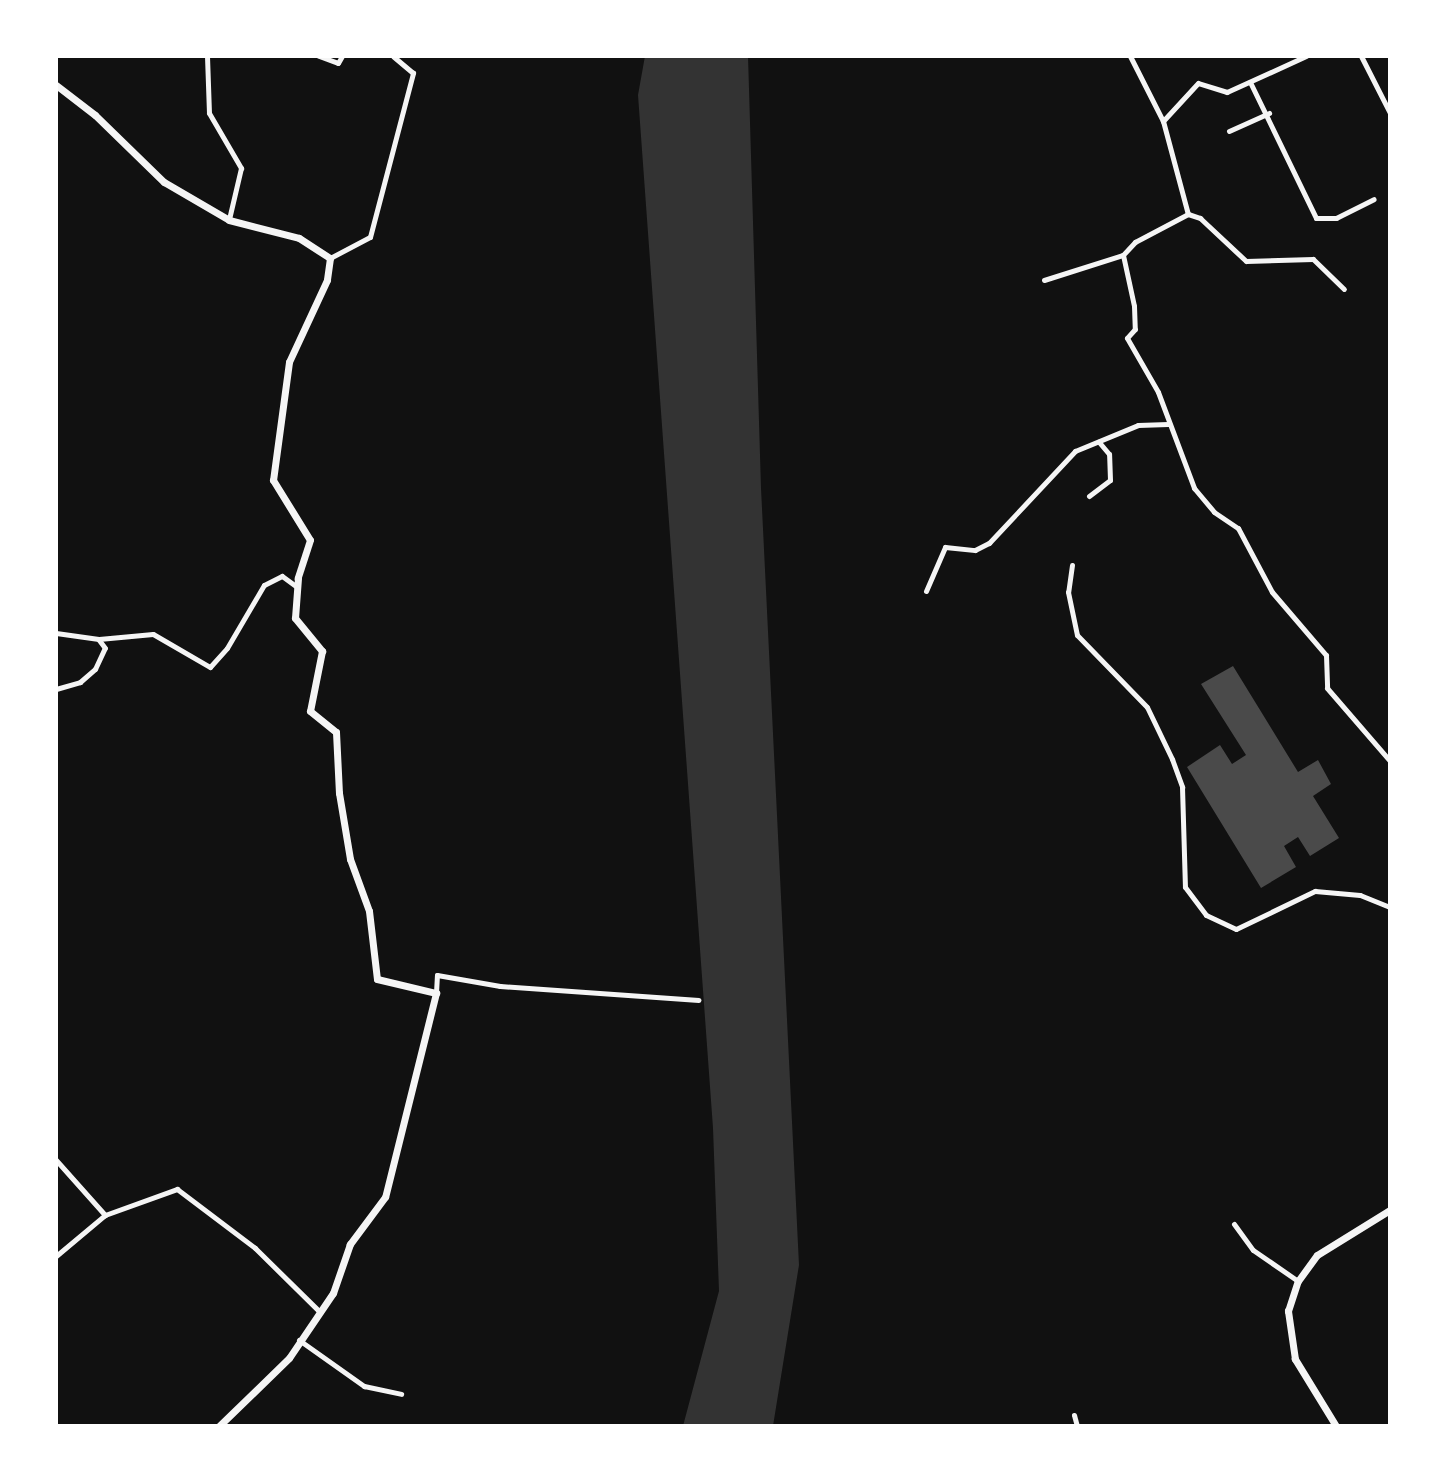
<!DOCTYPE html>
<style>
body{margin:0}
#map{position:relative;width:1446px;height:1482px;overflow:hidden;background:#111;font-family:Merriweather,serif}
div>[style]{position:absolute}
.water>*{inset:0;background:#333}
.building>*{inset:0;background:#4a4a4a}
.minor>*{height:5px;margin:-2.5px;padding:0 2.5px;transform-origin:2.5px;border-radius:2.5px;background:#f5f5f5}
.secondary>*{height:7px;margin:-3.5px;padding:0 3.5px;transform-origin:3.5px;border-radius:3.5px;background:#f5f5f5}
.primary>*{height:7px;margin:-3.5px;padding:0 3.5px;transform-origin:3.5px;border-radius:3.5px;background:#f5f5f5}
span{translate:-50% -50%;white-space:nowrap;text-align:center;line-height:1.15;-webkit-text-stroke:6px #fff;paint-order:stroke}
.frame{position:absolute;inset:0;border:58px solid #fff;pointer-events:none}
</style>
<div id="map">
<div class="water">
<i style="clip-path:polygon(645px 56px,748px 56px,761px 488px,799px 1265px,773px 1426px,683px 1426px,719px 1291px,713px 1128px,638px 95px)"></i>
</div>
<div class="building">
<i style="clip-path:polygon(1233px 666px,1298px 772px,1318px 760px,1331px 784px,1313px 796px,1339px 838px,1310px 856px,1298px 837px,1284px 846px,1296px 867px,1261px 888px,1187px 767px,1220px 745px,1232px 764px,1246px 755px,1201px 684px)"></i>
</div>
<div class="minor">
<i style="left:207px;top:56px;width:57px;rotate:88deg"></i>
<i style="left:209px;top:113px;width:64px;rotate:59.8deg"></i>
<i style="left:241px;top:168px;width:52px;rotate:103.2deg"></i>
<i style="left:319px;top:56px;width:20px;rotate:20deg"></i>
<i style="left:338px;top:63px;width:8px;rotate:-60deg"></i>
<i style="left:1130px;top:56px;width:73px;rotate:63.1deg"></i>
<i style="left:1306px;top:56px;width:87px;rotate:155.5deg"></i>
<i style="left:1227px;top:92px;width:30px;rotate:-163deg"></i>
<i style="left:1198px;top:83px;width:52px;rotate:132.6deg"></i>
<i style="left:1163px;top:121px;width:96px;rotate:75deg"></i>
<i style="left:1188px;top:214px;width:60px;rotate:152.2deg"></i>
<i style="left:1135px;top:242px;width:18px;rotate:133deg"></i>
<i style="left:1123px;top:255px;width:52px;rotate:77.8deg"></i>
<i style="left:1134px;top:306px;width:23px;rotate:88deg"></i>
<i style="left:1135px;top:329px;width:12px;rotate:132deg"></i>
<i style="left:1127px;top:338px;width:62px;rotate:60.1deg"></i>
<i style="left:1158px;top:392px;width:103px;rotate:69.4deg"></i>
<i style="left:1194px;top:488px;width:31px;rotate:50deg"></i>
<i style="left:1214px;top:512px;width:29px;rotate:34deg"></i>
<i style="left:1238px;top:528px;width:72px;rotate:62deg"></i>
<i style="left:1272px;top:592px;width:83px;rotate:49.4deg"></i>
<i style="left:1326px;top:655px;width:33px;rotate:88deg"></i>
<i style="left:1327px;top:688px;width:96px;rotate:49.2deg"></i>
<i style="left:1361px;top:56px;width:64px;rotate:63deg"></i>
<i style="left:1250px;top:82px;width:151px;rotate:64.1deg"></i>
<i style="left:1316px;top:218px;width:20px"></i>
<i style="left:1336px;top:218px;width:42px;rotate:-26.6deg"></i>
<i style="left:1229px;top:131px;width:44px;rotate:-24.2deg"></i>
<i style="left:1188px;top:214px;width:13px;rotate:18deg"></i>
<i style="left:1200px;top:218px;width:63px;rotate:43.1deg"></i>
<i style="left:1246px;top:261px;width:67px;rotate:-1.7deg"></i>
<i style="left:1313px;top:259px;width:43px;rotate:44.1deg"></i>
<i style="left:330px;top:258px;width:45px;rotate:-27.7deg"></i>
<i style="left:370px;top:237px;width:170px;rotate:-75.3deg"></i>
<i style="left:413px;top:73px;width:26px;rotate:-140deg"></i>
<i style="left:1044px;top:280px;width:83px;rotate:-17.6deg"></i>
<i style="left:1089px;top:496px;width:26px;rotate:-37deg"></i>
<i style="left:1110px;top:480px;width:26px;rotate:-92deg"></i>
<i style="left:1109px;top:454px;width:16px;rotate:-130deg"></i>
<i style="left:1072px;top:565px;width:27px;rotate:98deg"></i>
<i style="left:1068px;top:592px;width:44px;rotate:78.2deg"></i>
<i style="left:1077px;top:635px;width:100px;rotate:45.8deg"></i>
<i style="left:1147px;top:707px;width:58px;rotate:64.3deg"></i>
<i style="left:1172px;top:759px;width:30px;rotate:70deg"></i>
<i style="left:1182px;top:787px;width:100px;rotate:88.3deg"></i>
<i style="left:1185px;top:887px;width:35px;rotate:53deg"></i>
<i style="left:1206px;top:915px;width:33px;rotate:25deg"></i>
<i style="left:1236px;top:929px;width:88px;rotate:-25.7deg"></i>
<i style="left:1315px;top:891px;width:45px;rotate:5.1deg"></i>
<i style="left:1360px;top:895px;width:32px;rotate:22deg"></i>
<i style="left:926px;top:591px;width:48px;rotate:-66.6deg"></i>
<i style="left:945px;top:547px;width:30px;rotate:6deg"></i>
<i style="left:975px;top:550px;width:16px;rotate:-27deg"></i>
<i style="left:989px;top:543px;width:126px;rotate:-46.9deg"></i>
<i style="left:1075px;top:451px;width:68px;rotate:-22.4deg"></i>
<i style="left:1138px;top:425px;width:30px;rotate:-2deg"></i>
<i style="left:56px;top:633px;width:43px;rotate:7.9deg"></i>
<i style="left:99px;top:639px;width:54px;rotate:-5.3deg"></i>
<i style="left:153px;top:634px;width:66px;rotate:30.1deg"></i>
<i style="left:210px;top:667px;width:25px;rotate:-48deg"></i>
<i style="left:227px;top:648px;width:73px;rotate:-59.6deg"></i>
<i style="left:264px;top:585px;width:20px;rotate:-27deg"></i>
<i style="left:282px;top:576px;width:19px;rotate:36deg"></i>
<i style="left:56px;top:689px;width:25px;rotate:-16deg"></i>
<i style="left:80px;top:682px;width:20px;rotate:-41deg"></i>
<i style="left:95px;top:669px;width:23px;rotate:-65deg"></i>
<i style="left:105px;top:648px;width:10px;rotate:-127deg"></i>
<i style="left:436px;top:993px;width:18px;rotate:-87deg"></i>
<i style="left:437px;top:975px;width:64px;rotate:9.9deg"></i>
<i style="left:500px;top:986px;width:199px;rotate:4deg"></i>
<i style="left:56px;top:1160px;width:74px;rotate:48.3deg"></i>
<i style="left:105px;top:1215px;width:77px;rotate:-19.9deg"></i>
<i style="left:177px;top:1189px;width:98px;rotate:37.1deg"></i>
<i style="left:255px;top:1248px;width:91px;rotate:44.6deg"></i>
<i style="left:1234px;top:1224px;width:32px;rotate:54deg"></i>
<i style="left:1253px;top:1250px;width:55px;rotate:34.6deg"></i>
<i style="left:56px;top:1256px;width:64px;rotate:-39.9deg"></i>
<i style="left:299px;top:1340px;width:80px;rotate:35.3deg"></i>
<i style="left:364px;top:1386px;width:38px;rotate:12deg"></i>
<i style="left:1074px;top:1415px;width:11px;rotate:75deg"></i>
</div>
<div class="secondary">
<i style="left:56px;top:85px;width:49px;rotate:37.6deg"></i>
<i style="left:95px;top:115px;width:96px;rotate:44.2deg"></i>
<i style="left:164px;top:182px;width:75px;rotate:30.3deg"></i>
<i style="left:229px;top:220px;width:72px;rotate:14.4deg"></i>
<i style="left:299px;top:238px;width:37px;rotate:33deg"></i>
<i style="left:330px;top:258px;width:22px;rotate:98deg"></i>
<i style="left:327px;top:280px;width:90px;rotate:114.9deg"></i>
<i style="left:289px;top:362px;width:119px;rotate:97.7deg"></i>
<i style="left:273px;top:480px;width:70px;rotate:58.3deg"></i>
<i style="left:310px;top:540px;width:40px;rotate:108deg"></i>
<i style="left:298px;top:578px;width:40px;rotate:94.3deg"></i>
<i style="left:295px;top:618px;width:43px;rotate:50.7deg"></i>
<i style="left:322px;top:651px;width:61px;rotate:101.3deg"></i>
<i style="left:310px;top:711px;width:33px;rotate:39deg"></i>
<i style="left:336px;top:732px;width:61px;rotate:87.2deg"></i>
<i style="left:339px;top:793px;width:67px;rotate:80.5deg"></i>
<i style="left:350px;top:859px;width:55px;rotate:69.9deg"></i>
<i style="left:369px;top:911px;width:68px;rotate:83.3deg"></i>
<i style="left:377px;top:979px;width:61px;rotate:13.3deg"></i>
<i style="left:436px;top:993px;width:210px;rotate:104deg"></i>
<i style="left:385px;top:1197px;width:59px;rotate:126.7deg"></i>
<i style="left:350px;top:1244px;width:52px;rotate:109.1deg"></i>
<i style="left:333px;top:1293px;width:78px;rotate:124.1deg"></i>
<i style="left:289px;top:1358px;width:98px;rotate:135.8deg"></i>
</div>
<div class="primary">
<i style="left:1336px;top:1426px;width:79px;rotate:-121.5deg"></i>
<i style="left:1295px;top:1359px;width:49px;rotate:-98.3deg"></i>
<i style="left:1288px;top:1311px;width:32px;rotate:-72deg"></i>
<i style="left:1298px;top:1281px;width:32px;rotate:-54deg"></i>
<i style="left:1317px;top:1255px;width:86px;rotate:-31.7deg"></i>
</div>
<div class="frame"></div>
</div>
